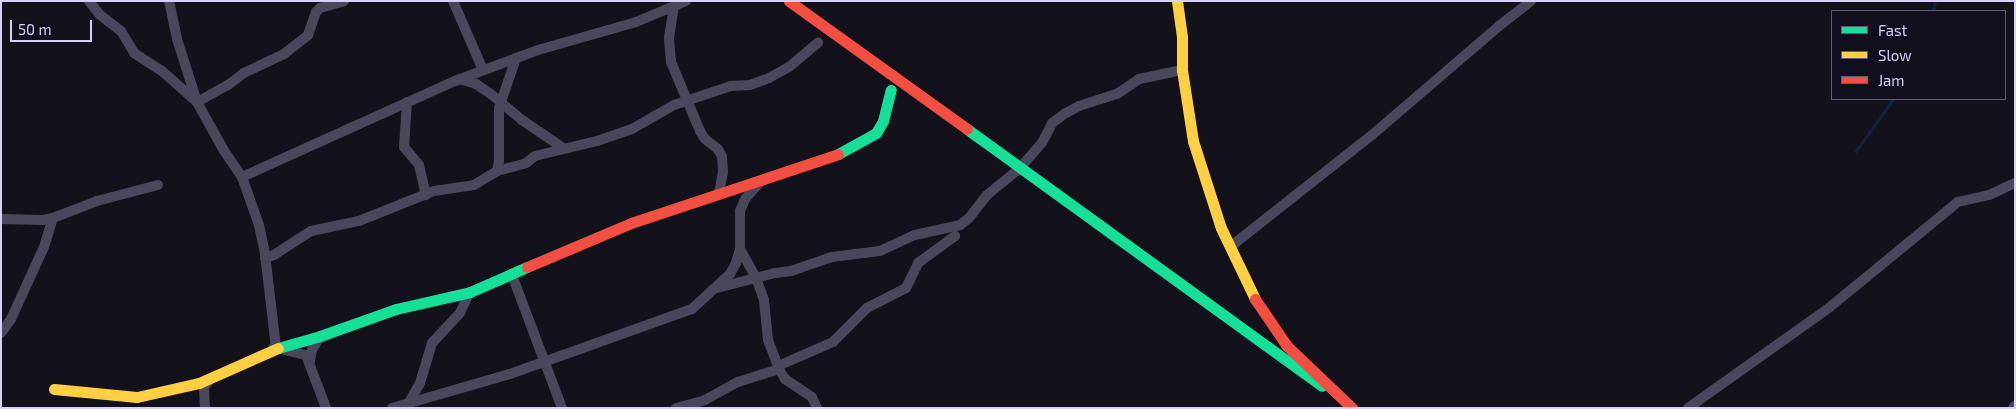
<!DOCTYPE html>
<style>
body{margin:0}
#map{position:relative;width:2016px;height:409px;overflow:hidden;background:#13121a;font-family:"Exo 2",sans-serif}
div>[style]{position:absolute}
.stream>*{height:3px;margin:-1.5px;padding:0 1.5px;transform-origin:1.5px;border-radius:1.5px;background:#12233f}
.street>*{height:10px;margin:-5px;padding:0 5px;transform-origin:5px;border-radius:5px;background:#49475b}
.fast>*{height:11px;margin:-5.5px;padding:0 5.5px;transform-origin:5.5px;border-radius:5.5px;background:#16e098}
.slow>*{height:11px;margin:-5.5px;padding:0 5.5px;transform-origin:5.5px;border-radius:5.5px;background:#ffcf43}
.jam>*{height:11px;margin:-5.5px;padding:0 5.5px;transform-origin:5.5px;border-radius:5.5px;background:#f24e42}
span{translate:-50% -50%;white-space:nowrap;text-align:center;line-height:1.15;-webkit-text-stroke:4px #110e1e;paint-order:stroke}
.frame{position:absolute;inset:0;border:2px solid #d6d0fb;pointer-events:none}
.legend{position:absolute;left:1831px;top:10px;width:175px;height:90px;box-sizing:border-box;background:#110e1e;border:1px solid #605c76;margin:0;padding:6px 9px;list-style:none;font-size:15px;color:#d6d0fb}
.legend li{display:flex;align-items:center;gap:10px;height:25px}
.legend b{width:25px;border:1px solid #605c76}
.scale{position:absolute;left:10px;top:20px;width:82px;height:22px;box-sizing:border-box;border:2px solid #d6d0fb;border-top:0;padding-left:6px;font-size:15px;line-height:18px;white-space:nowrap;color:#d6d0fb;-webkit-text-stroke:4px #110e1e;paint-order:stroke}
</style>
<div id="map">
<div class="stream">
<i style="left:1933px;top:11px;width:10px;rotate:-79deg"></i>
<i style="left:1856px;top:151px;width:64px;rotate:-54.6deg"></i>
</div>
<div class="street">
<i style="left:89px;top:1px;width:16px;rotate:52deg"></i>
<i style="left:99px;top:14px;width:28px;rotate:38deg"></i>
<i style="left:121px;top:31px;width:26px;rotate:59deg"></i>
<i style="left:134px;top:53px;width:33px;rotate:33deg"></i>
<i style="left:162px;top:71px;width:47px;rotate:41.5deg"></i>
<i style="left:197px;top:102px;width:35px;rotate:-29deg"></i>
<i style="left:228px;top:85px;width:20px;rotate:-37deg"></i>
<i style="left:244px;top:73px;width:44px;rotate:-25.4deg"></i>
<i style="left:284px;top:54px;width:31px;rotate:-38deg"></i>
<i style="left:308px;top:35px;width:24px;rotate:-71deg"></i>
<i style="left:316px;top:12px;width:6px;rotate:-45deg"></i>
<i style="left:320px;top:8px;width:25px;rotate:-16deg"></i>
<i style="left:169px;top:1px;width:39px;rotate:78deg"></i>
<i style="left:177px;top:39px;width:66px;rotate:72.4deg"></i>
<i style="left:197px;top:102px;width:54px;rotate:61deg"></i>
<i style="left:223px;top:149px;width:34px;rotate:56deg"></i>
<i style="left:242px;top:177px;width:234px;rotate:-24.3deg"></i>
<i style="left:455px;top:81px;width:89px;rotate:-20.5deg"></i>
<i style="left:538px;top:50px;width:102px;rotate:-15.9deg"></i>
<i style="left:636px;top:22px;width:54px;rotate:-22.8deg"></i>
<i style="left:453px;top:1px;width:75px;rotate:66.5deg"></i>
<i style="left:674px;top:6px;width:33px;rotate:99deg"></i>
<i style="left:669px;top:39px;width:23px;rotate:85deg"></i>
<i style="left:671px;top:62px;width:75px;rotate:67.2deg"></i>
<i style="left:700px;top:131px;width:9px;rotate:58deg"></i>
<i style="left:705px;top:139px;width:16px;rotate:38deg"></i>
<i style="left:718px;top:149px;width:9px;rotate:63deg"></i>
<i style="left:722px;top:157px;width:15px;rotate:86deg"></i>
<i style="left:723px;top:172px;width:20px;rotate:101deg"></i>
<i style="left:459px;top:79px;width:18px;rotate:16deg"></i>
<i style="left:476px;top:84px;width:18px;rotate:34deg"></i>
<i style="left:491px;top:94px;width:40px;rotate:40deg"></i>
<i style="left:522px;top:120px;width:50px;rotate:34.3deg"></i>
<i style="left:407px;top:102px;width:45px;rotate:93.8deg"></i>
<i style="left:404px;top:147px;width:23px;rotate:50deg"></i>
<i style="left:419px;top:165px;width:31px;rotate:77deg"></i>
<i style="left:497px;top:171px;width:10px;rotate:-79deg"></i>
<i style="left:499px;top:161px;width:53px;rotate:-90deg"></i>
<i style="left:499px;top:108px;width:53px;rotate:-71.2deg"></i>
<i style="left:242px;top:177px;width:51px;rotate:70.5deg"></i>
<i style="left:259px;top:225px;width:30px;rotate:78deg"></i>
<i style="left:265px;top:254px;width:95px;rotate:83.3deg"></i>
<i style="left:276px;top:348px;width:3px;rotate:180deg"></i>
<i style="left:1px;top:219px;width:42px;rotate:1.4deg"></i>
<i style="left:43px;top:220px;width:10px;rotate:-11deg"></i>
<i style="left:53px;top:218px;width:47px;rotate:-21.1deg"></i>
<i style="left:97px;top:201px;width:63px;rotate:-14.7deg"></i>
<i style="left:1230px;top:247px;width:181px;rotate:-38.3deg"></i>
<i style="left:1372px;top:135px;width:167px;rotate:-40.6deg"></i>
<i style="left:1499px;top:26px;width:41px;rotate:-38deg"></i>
<i style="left:740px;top:249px;width:33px;rotate:61deg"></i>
<i style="left:756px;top:278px;width:23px;rotate:70deg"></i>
<i style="left:764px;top:300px;width:40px;rotate:84.3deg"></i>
<i style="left:768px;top:340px;width:31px;rotate:69deg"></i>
<i style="left:779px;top:369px;width:12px;rotate:59deg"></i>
<i style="left:785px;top:379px;width:32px;rotate:34deg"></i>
<i style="left:812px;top:397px;width:12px;rotate:66deg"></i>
<i style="left:265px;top:258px;width:9px;rotate:-18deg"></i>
<i style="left:274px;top:255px;width:44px;rotate:-33deg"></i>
<i style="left:311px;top:231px;width:49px;rotate:-11.8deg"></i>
<i style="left:359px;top:221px;width:81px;rotate:-21.8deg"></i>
<i style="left:434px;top:191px;width:40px;rotate:-8.5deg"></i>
<i style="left:474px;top:185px;width:27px;rotate:-31deg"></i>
<i style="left:497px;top:171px;width:30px;rotate:-15deg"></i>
<i style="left:526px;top:163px;width:11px;rotate:-38deg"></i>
<i style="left:535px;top:156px;width:64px;rotate:-13.6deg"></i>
<i style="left:597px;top:141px;width:37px;rotate:-19deg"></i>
<i style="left:632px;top:129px;width:48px;rotate:-29.7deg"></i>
<i style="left:674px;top:105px;width:60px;rotate:-18.4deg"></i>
<i style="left:731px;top:86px;width:19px;rotate:-3deg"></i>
<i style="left:750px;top:85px;width:20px;rotate:-20deg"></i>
<i style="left:769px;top:78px;width:23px;rotate:-29deg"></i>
<i style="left:789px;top:67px;width:38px;rotate:-40deg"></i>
<i style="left:512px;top:275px;width:142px;rotate:69.4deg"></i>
<i style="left:713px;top:289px;width:64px;rotate:-14.5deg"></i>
<i style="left:775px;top:273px;width:16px;rotate:-7deg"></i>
<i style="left:791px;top:271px;width:43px;rotate:-18.9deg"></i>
<i style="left:832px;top:257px;width:48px;rotate:-7.1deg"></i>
<i style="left:880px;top:251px;width:38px;rotate:-25deg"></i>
<i style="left:915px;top:235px;width:46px;rotate:-12.5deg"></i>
<i style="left:960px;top:225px;width:11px;rotate:-38deg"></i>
<i style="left:969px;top:218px;width:29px;rotate:-52deg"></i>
<i style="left:987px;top:195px;width:43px;rotate:-39.3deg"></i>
<i style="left:1020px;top:168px;width:33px;rotate:-49deg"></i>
<i style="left:1042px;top:143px;width:22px;rotate:-63deg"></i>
<i style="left:1052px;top:123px;width:17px;rotate:-36deg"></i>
<i style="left:1066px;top:113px;width:15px;rotate:-28deg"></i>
<i style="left:1079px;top:106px;width:40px;rotate:-18deg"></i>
<i style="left:1117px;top:94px;width:27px;rotate:-34deg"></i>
<i style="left:1139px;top:79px;width:44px;rotate:-11.8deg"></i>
<i style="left:1px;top:333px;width:17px;rotate:-54deg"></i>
<i style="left:11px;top:319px;width:79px;rotate:-65.4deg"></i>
<i style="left:44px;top:247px;width:30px;rotate:-73deg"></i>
<i style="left:277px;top:348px;width:30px;rotate:14deg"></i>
<i style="left:306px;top:355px;width:57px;rotate:69.3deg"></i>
<i style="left:310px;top:361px;width:11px;rotate:-80deg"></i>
<i style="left:312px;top:350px;width:16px;rotate:-60deg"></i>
<i style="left:778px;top:366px;width:60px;rotate:-23.6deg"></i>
<i style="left:833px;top:342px;width:48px;rotate:-45deg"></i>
<i style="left:867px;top:308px;width:44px;rotate:-27.1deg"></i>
<i style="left:906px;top:288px;width:28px;rotate:-64deg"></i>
<i style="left:918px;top:263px;width:46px;rotate:-36.1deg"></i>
<i style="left:408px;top:404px;width:24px;rotate:-60deg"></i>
<i style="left:420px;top:383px;width:42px;rotate:-73.3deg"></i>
<i style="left:432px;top:343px;width:41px;rotate:-47deg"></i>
<i style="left:460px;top:313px;width:23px;rotate:-65deg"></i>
<i style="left:205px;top:408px;width:21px;rotate:-93deg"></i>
<i style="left:204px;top:387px;width:11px;rotate:-52deg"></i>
<i style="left:392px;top:408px;width:123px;rotate:-16.1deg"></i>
<i style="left:510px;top:374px;width:193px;rotate:-19.7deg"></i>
<i style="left:692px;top:309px;width:52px;rotate:-42.6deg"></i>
<i style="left:730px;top:274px;width:13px;rotate:-61deg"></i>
<i style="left:736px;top:263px;width:15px;rotate:-74deg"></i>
<i style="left:740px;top:249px;width:38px;rotate:-90deg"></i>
<i style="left:740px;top:211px;width:13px;rotate:-67deg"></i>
<i style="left:745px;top:199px;width:25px;rotate:-48deg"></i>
<i style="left:676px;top:408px;width:30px;rotate:-15deg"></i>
<i style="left:705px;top:400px;width:38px;rotate:-29deg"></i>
<i style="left:738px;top:382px;width:43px;rotate:-17.6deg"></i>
<i style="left:1688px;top:408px;width:174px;rotate:-35.4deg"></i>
<i style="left:1830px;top:307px;width:166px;rotate:-39.4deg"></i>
<i style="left:1958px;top:202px;width:32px;rotate:-13deg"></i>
<i style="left:1989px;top:195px;width:29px;rotate:-25deg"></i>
<i style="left:2013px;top:408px;width:3px;rotate:-45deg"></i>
</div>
<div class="fast">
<i style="left:967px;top:129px;width:438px;rotate:35.9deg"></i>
<i style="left:838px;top:154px;width:43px;rotate:-28.9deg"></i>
<i style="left:876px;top:133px;width:14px;rotate:-60deg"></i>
<i style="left:883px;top:121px;width:32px;rotate:-76deg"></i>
<i style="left:278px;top:348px;width:44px;rotate:-15.9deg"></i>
<i style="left:320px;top:336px;width:81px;rotate:-19.6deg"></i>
<i style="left:396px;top:309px;width:76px;rotate:-12.9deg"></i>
<i style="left:470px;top:292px;width:62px;rotate:-23.7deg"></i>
</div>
<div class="slow">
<i style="left:1177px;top:1px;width:36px;rotate:82deg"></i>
<i style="left:1182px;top:37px;width:33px;rotate:90deg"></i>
<i style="left:1182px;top:70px;width:72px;rotate:81.2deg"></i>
<i style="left:1193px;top:141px;width:91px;rotate:72.2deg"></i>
<i style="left:1221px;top:228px;width:79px;rotate:64.4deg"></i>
<i style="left:54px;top:389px;width:83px;rotate:5.5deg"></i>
<i style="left:137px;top:397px;width:64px;rotate:-12.7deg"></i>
<i style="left:199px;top:383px;width:86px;rotate:-23.9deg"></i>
</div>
<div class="jam">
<i style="left:789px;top:1px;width:219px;rotate:35.7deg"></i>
<i style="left:527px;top:267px;width:113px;rotate:-22.9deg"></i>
<i style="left:631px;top:223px;width:218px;rotate:-18.4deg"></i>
<i style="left:1255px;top:299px;width:57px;rotate:55.8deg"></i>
<i style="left:1287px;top:346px;width:90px;rotate:43.6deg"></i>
</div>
<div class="frame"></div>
<ul class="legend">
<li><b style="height:6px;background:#16e098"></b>Fast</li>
<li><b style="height:6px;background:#ffcf43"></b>Slow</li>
<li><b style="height:6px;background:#f24e42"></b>Jam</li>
</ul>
<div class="scale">50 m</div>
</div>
